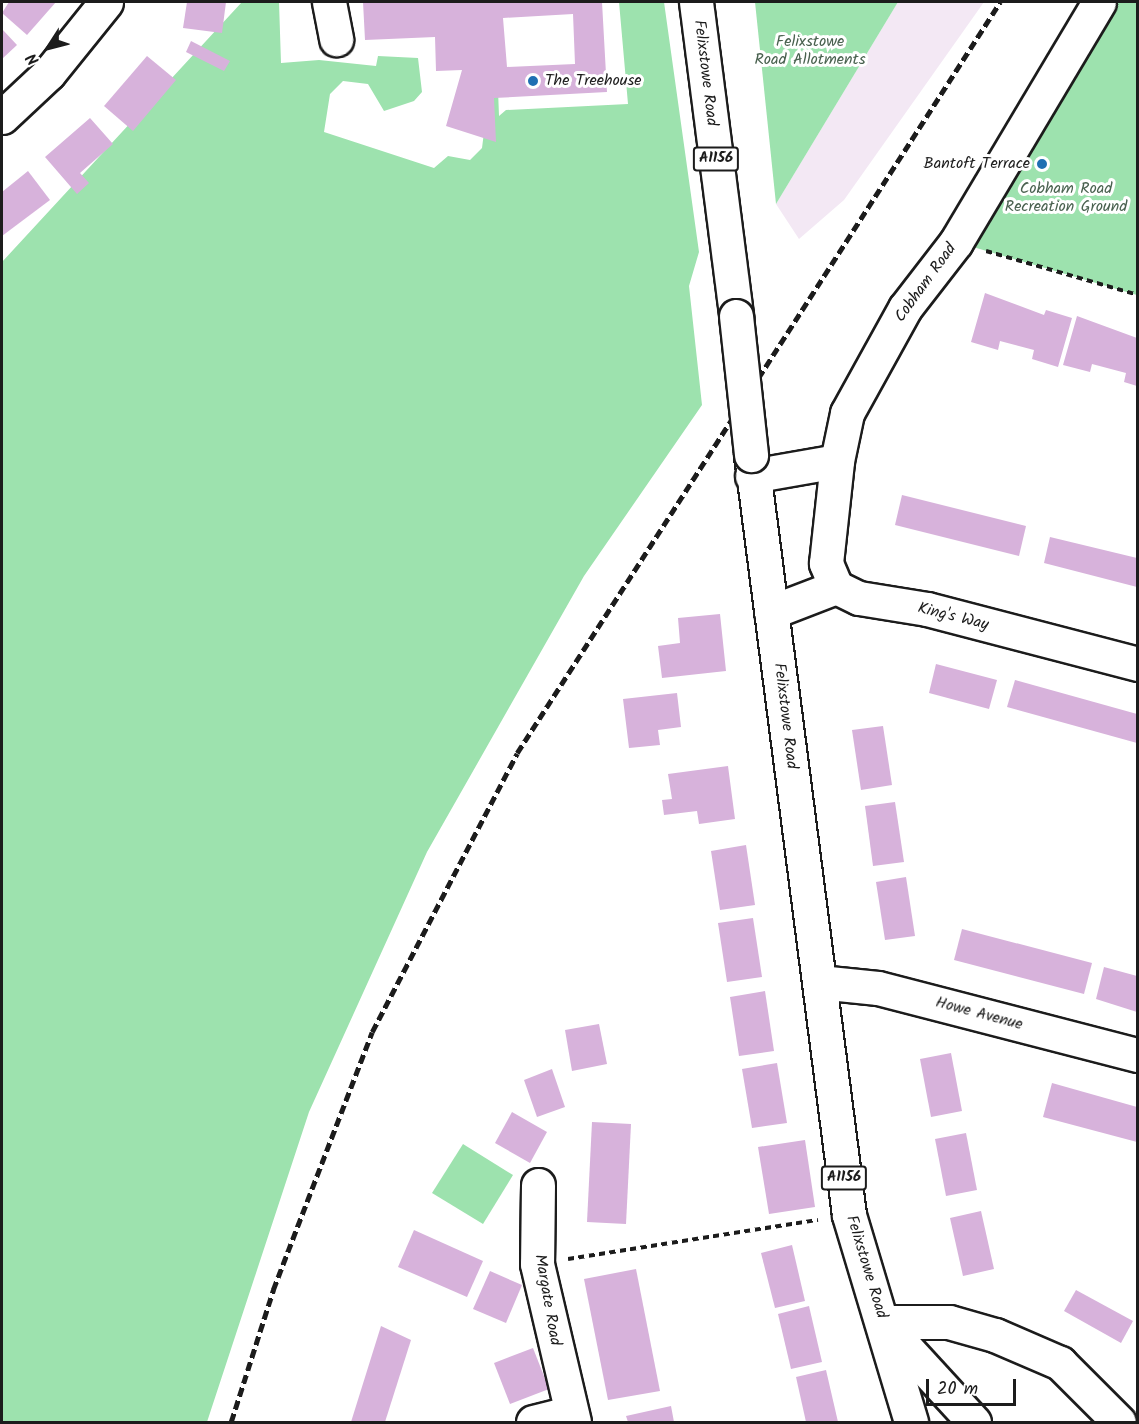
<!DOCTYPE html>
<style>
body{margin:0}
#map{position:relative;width:1139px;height:1424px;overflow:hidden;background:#fff;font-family:Kalam,sans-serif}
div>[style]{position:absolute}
.built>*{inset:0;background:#f3e8f4}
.green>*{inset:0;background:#9de2ae}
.building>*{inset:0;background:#d7b2db}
.path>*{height:4px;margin-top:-2px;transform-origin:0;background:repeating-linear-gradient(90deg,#1c1c1c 0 6px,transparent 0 10.5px)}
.roads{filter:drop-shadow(2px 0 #1c1c1c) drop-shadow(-2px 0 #1c1c1c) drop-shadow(0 2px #1c1c1c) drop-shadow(0 -2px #1c1c1c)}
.minor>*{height:33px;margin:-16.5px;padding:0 16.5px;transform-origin:16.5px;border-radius:16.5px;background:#fff}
.major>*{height:33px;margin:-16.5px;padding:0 16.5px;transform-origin:16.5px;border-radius:16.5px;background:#fff}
.rail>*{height:4.5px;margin-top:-2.25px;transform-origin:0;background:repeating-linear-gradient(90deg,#1c1c1c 0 9px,transparent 0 13.5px)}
.bridges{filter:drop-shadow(2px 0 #1c1c1c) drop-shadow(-2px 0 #1c1c1c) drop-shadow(0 2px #1c1c1c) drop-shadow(0 -2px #1c1c1c)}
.major-bridge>*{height:33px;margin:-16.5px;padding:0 16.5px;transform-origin:16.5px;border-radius:16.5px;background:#fff}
.dots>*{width:16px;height:16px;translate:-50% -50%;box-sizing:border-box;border:3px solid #fff;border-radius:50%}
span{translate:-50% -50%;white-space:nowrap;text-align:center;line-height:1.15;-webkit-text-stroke:6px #fff;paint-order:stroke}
.shield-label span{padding:2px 4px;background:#fff;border:2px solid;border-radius:4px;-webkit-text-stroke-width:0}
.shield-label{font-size:15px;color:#1c1c1c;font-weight:700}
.park-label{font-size:16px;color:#49614f}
.street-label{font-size:16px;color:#1c1c1c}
.poi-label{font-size:16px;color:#1c1c1c}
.left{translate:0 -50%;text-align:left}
.right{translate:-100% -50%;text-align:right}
.frame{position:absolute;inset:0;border:3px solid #1c1c1c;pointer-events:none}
.north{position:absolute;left:18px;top:18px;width:60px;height:60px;-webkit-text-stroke:4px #fff;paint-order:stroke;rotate:234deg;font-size:16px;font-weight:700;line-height:24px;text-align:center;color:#1c1c1c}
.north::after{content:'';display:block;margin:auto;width:21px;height:27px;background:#1c1c1c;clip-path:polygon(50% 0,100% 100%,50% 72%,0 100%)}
.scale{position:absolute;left:926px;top:1379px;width:90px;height:27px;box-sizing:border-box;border:3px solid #1c1c1c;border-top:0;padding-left:8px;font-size:18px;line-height:21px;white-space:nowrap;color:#1c1c1c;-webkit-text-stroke:4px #fff;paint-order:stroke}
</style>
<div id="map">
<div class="built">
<i style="clip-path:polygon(898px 2px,984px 2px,844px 200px,799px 239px,776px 204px)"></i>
</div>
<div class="green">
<i style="clip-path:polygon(242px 2px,279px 2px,281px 63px,319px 60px,376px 66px,378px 56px,418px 58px,422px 92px,414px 101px,384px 111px,368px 84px,343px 81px,330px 94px,324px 132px,434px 168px,448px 156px,470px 160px,482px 148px,496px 37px,499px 116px,506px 110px,628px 104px,619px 2px,664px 2px,699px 252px,689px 286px,702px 405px,584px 576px,427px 852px,309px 1112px,207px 1422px,2px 1422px,2px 262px)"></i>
<i style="clip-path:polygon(755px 2px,898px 2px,776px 204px)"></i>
<i style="clip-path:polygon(1099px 2px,1137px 2px,1137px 295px,956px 242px)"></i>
<i style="clip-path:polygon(463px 1144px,513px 1175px,483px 1224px,432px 1193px)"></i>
</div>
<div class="building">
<i style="clip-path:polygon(9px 2px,56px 2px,27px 35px,2px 13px)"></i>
<i style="clip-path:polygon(187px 2px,226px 2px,222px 33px,183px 28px)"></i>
<i style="clip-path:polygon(evenodd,363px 2px,602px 2px,607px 92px,494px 98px,496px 142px,446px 126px,462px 70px,436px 71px,435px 37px,365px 40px,363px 2px,573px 14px,575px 64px,507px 67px,503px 18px,573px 14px)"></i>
<i style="clip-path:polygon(2px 29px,17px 45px,2px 59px)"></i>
<i style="clip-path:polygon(191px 41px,230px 61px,224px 71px,186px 52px)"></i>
<i style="clip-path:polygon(147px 56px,176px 80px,133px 131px,104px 106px)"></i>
<i style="clip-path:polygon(90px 118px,113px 144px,80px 173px,89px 183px,77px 194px,45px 157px)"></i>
<i style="clip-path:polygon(28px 171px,50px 200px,2px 236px,2px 192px)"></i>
<i style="clip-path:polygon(985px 293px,1044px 315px,1046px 310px,1072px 318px,1058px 367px,1032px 359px,1034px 350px,1000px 341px,998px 350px,971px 342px)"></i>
<i style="clip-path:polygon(1077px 316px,1137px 338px,1137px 386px,1124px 382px,1126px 373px,1092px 364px,1090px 372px,1063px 365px)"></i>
<i style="clip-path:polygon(902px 495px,1026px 526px,1019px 556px,895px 525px)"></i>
<i style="clip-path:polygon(1050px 537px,1137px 558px,1137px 587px,1044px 563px)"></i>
<i style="clip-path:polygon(720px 614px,726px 671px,662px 678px,658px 646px,680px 643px,678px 618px)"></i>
<i style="clip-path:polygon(936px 664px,997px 680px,989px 709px,929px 693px)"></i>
<i style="clip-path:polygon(1015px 680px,1137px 714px,1137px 743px,1007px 707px)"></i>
<i style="clip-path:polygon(677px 693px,681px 727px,658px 730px,660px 745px,629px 748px,623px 699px)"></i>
<i style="clip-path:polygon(883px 726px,892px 785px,861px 790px,852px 730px)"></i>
<i style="clip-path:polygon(728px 766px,735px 819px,699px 824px,697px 811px,664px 815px,662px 800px,672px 799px,668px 774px)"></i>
<i style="clip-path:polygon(895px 802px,904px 862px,873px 866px,865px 806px)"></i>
<i style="clip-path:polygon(746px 845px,755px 905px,720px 910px,711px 851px)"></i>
<i style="clip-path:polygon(906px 877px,915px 936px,885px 940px,876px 882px)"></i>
<i style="clip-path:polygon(753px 918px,762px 977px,727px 982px,718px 923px)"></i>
<i style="clip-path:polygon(962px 929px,1092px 963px,1084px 994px,954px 960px)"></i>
<i style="clip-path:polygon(1104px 967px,1137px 976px,1137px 1012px,1096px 999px)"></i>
<i style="clip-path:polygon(765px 991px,774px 1051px,739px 1056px,730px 997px)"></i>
<i style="clip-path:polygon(599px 1024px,607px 1064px,572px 1071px,565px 1030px)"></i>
<i style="clip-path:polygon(951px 1053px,962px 1111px,931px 1117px,920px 1059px)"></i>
<i style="clip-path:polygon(777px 1063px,787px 1123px,752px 1128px,742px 1069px)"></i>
<i style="clip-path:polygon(552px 1069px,565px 1107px,537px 1117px,524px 1080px)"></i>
<i style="clip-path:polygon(1052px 1083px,1137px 1107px,1137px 1142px,1043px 1117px)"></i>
<i style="clip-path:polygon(512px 1112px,547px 1132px,530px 1163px,495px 1143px)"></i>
<i style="clip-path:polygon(592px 1122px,631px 1124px,626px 1224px,587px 1222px)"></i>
<i style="clip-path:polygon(966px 1133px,977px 1190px,946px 1196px,935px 1139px)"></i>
<i style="clip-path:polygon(805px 1140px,815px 1207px,769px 1214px,758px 1147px)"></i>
<i style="clip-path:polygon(981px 1211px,994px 1269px,963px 1276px,950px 1218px)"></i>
<i style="clip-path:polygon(414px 1230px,483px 1261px,467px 1297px,398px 1267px)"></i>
<i style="clip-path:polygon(792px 1245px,805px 1301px,775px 1308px,761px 1253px)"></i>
<i style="clip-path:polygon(636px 1269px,660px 1391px,608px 1400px,584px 1279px)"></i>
<i style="clip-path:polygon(490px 1271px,522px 1285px,506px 1323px,473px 1309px)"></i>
<i style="clip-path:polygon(1076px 1290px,1133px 1321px,1121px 1343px,1064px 1311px)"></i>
<i style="clip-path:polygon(809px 1306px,822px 1362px,791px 1369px,778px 1314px)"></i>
<i style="clip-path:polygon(381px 1326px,411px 1340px,385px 1422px,351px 1422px)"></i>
<i style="clip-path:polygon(533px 1348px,549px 1389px,510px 1404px,494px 1363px)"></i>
<i style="clip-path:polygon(826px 1370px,838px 1422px,806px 1422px,796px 1377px)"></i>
<i style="clip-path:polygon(671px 1406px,674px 1422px,628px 1422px,626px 1416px)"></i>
</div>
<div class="path">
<i style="left:986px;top:251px;width:158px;rotate:16.1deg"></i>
<i style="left:568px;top:1259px;width:253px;rotate:-8.9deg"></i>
</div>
<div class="roads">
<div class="minor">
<i style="left:329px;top:2px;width:38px;rotate:79deg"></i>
<i style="left:2px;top:117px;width:64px;rotate:-43.1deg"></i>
<i style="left:49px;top:73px;width:91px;rotate:-51.2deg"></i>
<i style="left:752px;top:476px;width:86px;rotate:-10deg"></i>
<i style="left:836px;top:587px;width:26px;rotate:-113deg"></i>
<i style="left:826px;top:563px;width:103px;rotate:-83.8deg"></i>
<i style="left:837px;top:461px;width:49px;rotate:-78.2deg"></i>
<i style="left:847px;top:413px;width:120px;rotate:-61.1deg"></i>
<i style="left:905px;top:308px;width:83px;rotate:-52.3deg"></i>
<i style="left:956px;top:242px;width:279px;rotate:-59.2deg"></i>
<i style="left:771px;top:612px;width:70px;rotate:-21deg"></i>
<i style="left:836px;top:587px;width:25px;rotate:26deg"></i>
<i style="left:859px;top:598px;width:69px;rotate:9.2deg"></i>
<i style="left:927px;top:609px;width:218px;rotate:14.6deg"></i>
<i style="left:819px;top:982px;width:59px;rotate:5.8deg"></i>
<i style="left:878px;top:988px;width:268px;rotate:14.5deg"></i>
<i style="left:538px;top:1185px;width:79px;rotate:90.7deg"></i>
<i style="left:537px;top:1264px;width:162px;rotate:76.8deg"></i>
<i style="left:882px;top:1322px;width:67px"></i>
<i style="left:949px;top:1322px;width:48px;rotate:15.8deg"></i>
<i style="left:995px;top:1335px;width:71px;rotate:23.3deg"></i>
<i style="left:1060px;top:1363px;width:83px;rotate:45deg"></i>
<i style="left:882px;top:1322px;width:136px;rotate:47.4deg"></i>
<i style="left:533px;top:1422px;width:36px;rotate:-14deg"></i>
</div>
<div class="major">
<i style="left:696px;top:2px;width:317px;rotate:82.7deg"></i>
<i style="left:751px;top:455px;width:766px;rotate:82.65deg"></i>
<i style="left:849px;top:1215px;width:216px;rotate:73.3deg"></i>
</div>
</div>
<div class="rail">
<i style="left:231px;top:1422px;width:139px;rotate:-72.3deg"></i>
<i style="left:273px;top:1290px;width:276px;rotate:-69deg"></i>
<i style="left:372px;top:1032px;width:314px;rotate:-62.5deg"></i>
<i style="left:517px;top:753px;width:893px;rotate:-57.25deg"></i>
</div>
<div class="bridges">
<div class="major-bridge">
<i style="left:736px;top:316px;width:140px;rotate:83.8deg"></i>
</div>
</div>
<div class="dots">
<i style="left:533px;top:81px;background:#1f6fb2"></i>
<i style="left:1042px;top:164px;background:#1f6fb2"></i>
</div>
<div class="shield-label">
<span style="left:716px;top:159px">A1156</span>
<span style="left:844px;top:1178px">A1156</span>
</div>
<div class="park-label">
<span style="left:810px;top:51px">Felixstowe<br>Road Allotments</span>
<span style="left:1066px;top:198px">Cobham Road<br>Recreation Ground</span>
</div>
<div class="street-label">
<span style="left:705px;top:73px;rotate:83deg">Felixstowe Road</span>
<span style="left:926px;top:283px;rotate:-54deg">Cobham Road</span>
<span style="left:953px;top:617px;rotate:14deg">King's Way</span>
<span style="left:785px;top:716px;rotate:83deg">Felixstowe Road</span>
<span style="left:979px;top:1014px;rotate:15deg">Howe Avenue</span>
<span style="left:866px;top:1267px;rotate:73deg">Felixstowe Road</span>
<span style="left:547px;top:1300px;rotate:80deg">Margate Road</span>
</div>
<div class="poi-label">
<span class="left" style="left:545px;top:81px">The Treehouse</span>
<span class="right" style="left:1030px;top:164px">Bantoft Terrace</span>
</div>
<div class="frame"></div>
<div class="north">N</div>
<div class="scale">20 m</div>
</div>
